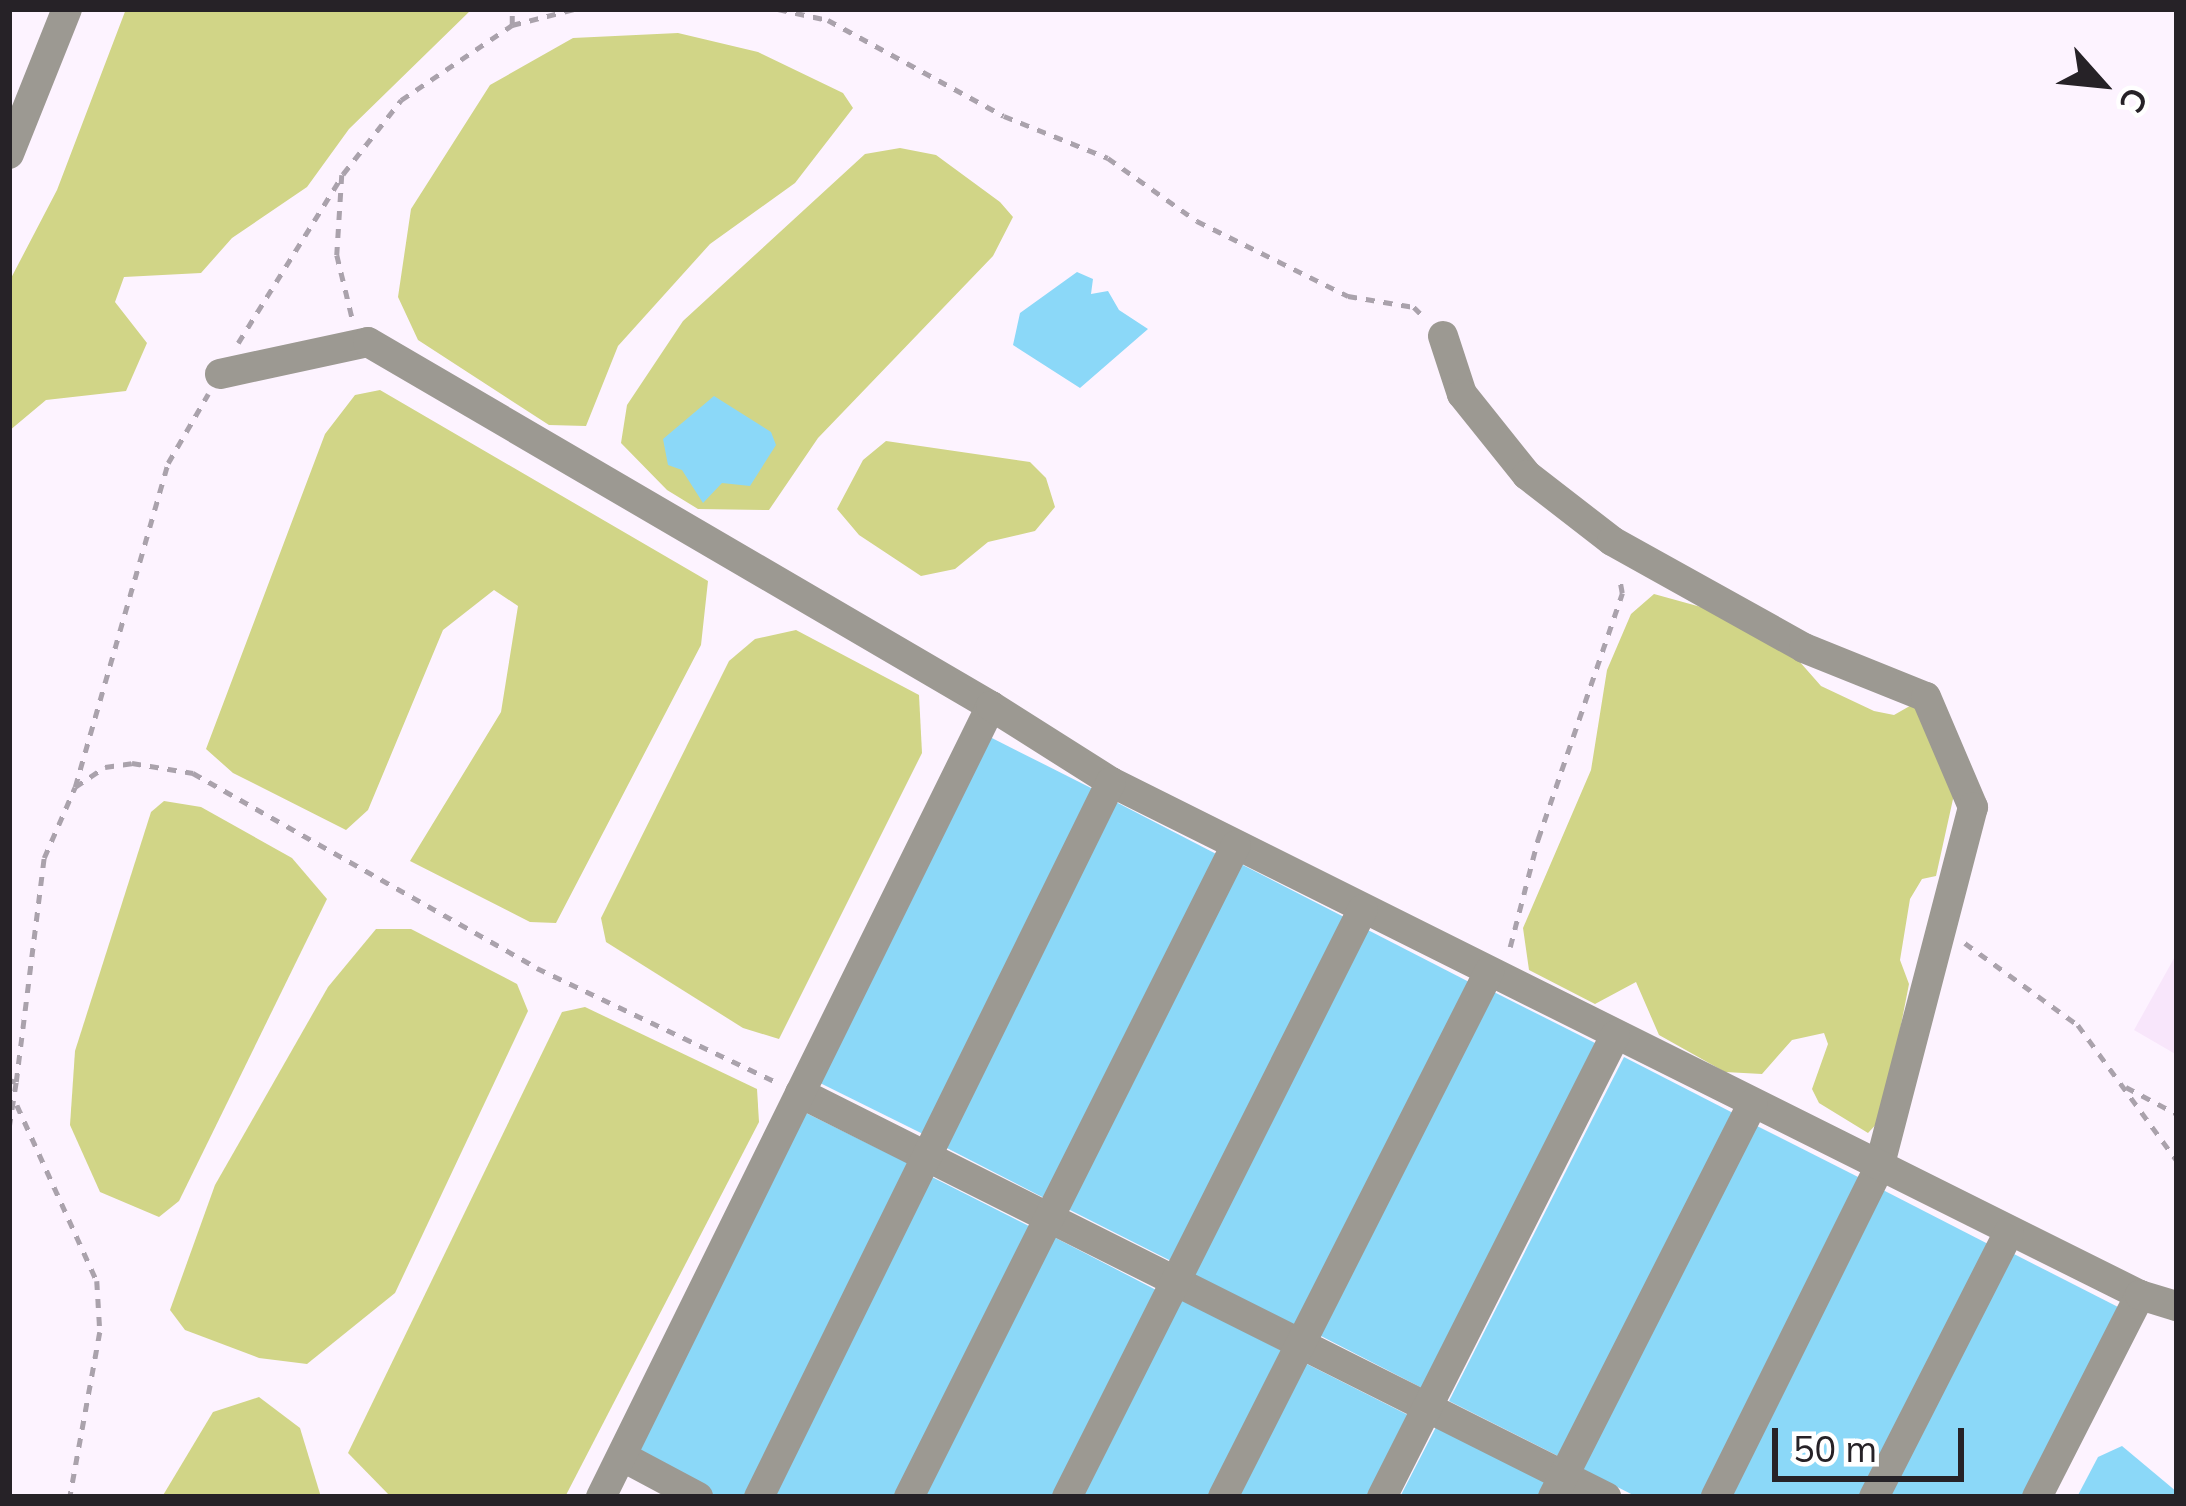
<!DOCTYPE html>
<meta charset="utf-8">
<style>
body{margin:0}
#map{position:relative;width:2186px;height:1506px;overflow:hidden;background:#fdf3ff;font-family:Mulish,sans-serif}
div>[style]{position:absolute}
.built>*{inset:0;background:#f8e6fb}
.green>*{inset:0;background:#d1d587}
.water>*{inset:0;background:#8bd8f8}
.path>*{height:4.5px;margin-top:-2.25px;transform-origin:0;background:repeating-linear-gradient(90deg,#aaa2ac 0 9px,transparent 0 18px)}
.minor>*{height:30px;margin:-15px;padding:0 15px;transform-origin:15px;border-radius:15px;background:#9c9992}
span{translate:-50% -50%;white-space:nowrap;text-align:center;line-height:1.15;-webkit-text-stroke:9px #fff;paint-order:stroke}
.frame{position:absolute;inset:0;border:12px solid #262227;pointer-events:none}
.north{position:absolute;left:2042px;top:24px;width:120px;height:120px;-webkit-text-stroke:9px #fff;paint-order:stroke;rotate:117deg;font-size:33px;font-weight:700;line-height:48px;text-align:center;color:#262227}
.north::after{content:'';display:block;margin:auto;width:42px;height:54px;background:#262227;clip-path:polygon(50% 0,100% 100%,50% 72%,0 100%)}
.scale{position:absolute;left:1772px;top:1428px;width:192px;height:54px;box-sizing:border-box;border:6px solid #262227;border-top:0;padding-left:15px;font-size:36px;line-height:42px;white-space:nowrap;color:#262227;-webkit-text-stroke:9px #fff;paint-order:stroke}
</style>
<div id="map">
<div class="built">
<i style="clip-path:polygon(2177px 953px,2177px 1055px,2134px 1030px)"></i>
</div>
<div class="green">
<i style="clip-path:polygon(126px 9px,472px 9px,349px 129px,307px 187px,232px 238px,201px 273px,124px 277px,115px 302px,147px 343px,126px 391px,46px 400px,9px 431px,9px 282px,57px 190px)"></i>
<i style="clip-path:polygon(678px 33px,758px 52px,843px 93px,853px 108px,795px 183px,710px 244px,618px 346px,586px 426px,549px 425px,418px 340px,398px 297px,411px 209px,490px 85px,573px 38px)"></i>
<i style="clip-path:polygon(900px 148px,936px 155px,1000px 202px,1013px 217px,993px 256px,818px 438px,769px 510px,698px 509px,667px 490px,621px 443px,627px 405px,683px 321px,865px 154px)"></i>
<i style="clip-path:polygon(380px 390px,708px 581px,701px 645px,556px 923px,530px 922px,410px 861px,501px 712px,518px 606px,494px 590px,443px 630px,368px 810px,346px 830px,233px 773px,206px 749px,325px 434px,355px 395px)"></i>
<i style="clip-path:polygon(886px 441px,1030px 462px,1046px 478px,1055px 507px,1035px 531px,988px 542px,955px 569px,921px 576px,859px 535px,837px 509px,863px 460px)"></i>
<i style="clip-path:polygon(1654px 594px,1719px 612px,1799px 661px,1821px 686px,1874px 711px,1894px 715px,1915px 703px,1957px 781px,1936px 876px,1922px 879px,1910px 899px,1900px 960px,1909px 984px,1883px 1117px,1868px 1133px,1819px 1103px,1812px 1089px,1828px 1044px,1824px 1033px,1792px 1040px,1762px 1074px,1725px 1072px,1659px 1035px,1636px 982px,1595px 1004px,1529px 970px,1523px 928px,1591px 770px,1607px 670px,1631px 614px)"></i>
<i style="clip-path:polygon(796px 630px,919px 695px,922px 753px,779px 1039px,743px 1028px,606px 942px,601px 918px,729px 661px,755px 639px)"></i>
<i style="clip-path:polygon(164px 801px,201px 807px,292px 858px,327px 899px,179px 1201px,159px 1217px,100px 1192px,70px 1125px,75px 1051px,151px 812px)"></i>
<i style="clip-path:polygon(376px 929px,411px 929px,517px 984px,528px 1011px,395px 1293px,307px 1364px,259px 1358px,185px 1330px,170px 1310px,215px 1185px,328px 987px)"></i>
<i style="clip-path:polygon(585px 1007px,757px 1089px,759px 1122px,565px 1497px,391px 1497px,348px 1453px,562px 1012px)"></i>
<i style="clip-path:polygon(259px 1397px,300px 1428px,321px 1497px,162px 1497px,213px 1412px)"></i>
</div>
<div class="water">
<i style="clip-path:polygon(1077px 272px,1093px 279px,1091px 294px,1108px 291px,1119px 310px,1148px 329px,1080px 388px,1013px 345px,1020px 313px)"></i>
<i style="clip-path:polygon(714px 396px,771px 432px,776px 445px,750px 486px,722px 483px,703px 503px,682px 470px,668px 465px,663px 439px)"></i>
<i style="clip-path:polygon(988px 736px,1099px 792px,927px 1136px,816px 1081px)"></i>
<i style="clip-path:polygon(1114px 801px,1224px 858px,1050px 1201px,939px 1144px)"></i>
<i style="clip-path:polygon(1237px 862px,1348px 919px,1173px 1262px,1062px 1206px)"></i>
<i style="clip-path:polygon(1364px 928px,1475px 985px,1300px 1328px,1189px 1272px)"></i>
<i style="clip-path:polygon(1492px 991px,1603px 1047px,1428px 1391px,1317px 1334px)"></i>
<i style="clip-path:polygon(1624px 1057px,1735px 1114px,1560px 1457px,1449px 1401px)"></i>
<i style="clip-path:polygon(804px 1112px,916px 1167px,753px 1497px,713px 1497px,634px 1458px)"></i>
<i style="clip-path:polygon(1755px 1125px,1866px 1181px,1704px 1497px,1637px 1497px,1580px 1468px)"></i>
<i style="clip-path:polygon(928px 1175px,1039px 1231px,904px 1497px,764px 1497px)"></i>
<i style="clip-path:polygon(1883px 1190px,1994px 1247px,1866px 1497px,1727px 1497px)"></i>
<i style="clip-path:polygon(1050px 1235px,1160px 1292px,1055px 1497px,916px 1497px)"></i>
<i style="clip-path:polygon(2012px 1253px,2122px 1309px,2027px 1497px,1887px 1497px)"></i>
<i style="clip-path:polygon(1179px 1298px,1290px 1355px,1217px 1497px,1078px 1497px)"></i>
<i style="clip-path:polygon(1303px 1362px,1414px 1418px,1374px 1497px,1234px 1497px)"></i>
<i style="clip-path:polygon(1436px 1427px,1547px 1483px,1540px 1497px,1400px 1497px)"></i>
<i style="clip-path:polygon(2122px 1446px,2177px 1492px,2177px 1497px,2077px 1497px,2098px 1457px)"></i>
</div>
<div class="path">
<i style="left:778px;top:9px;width:51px;rotate:12.4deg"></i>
<i style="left:828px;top:20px;width:200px;rotate:28.6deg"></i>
<i style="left:1004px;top:116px;width:112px;rotate:22deg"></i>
<i style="left:1108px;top:158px;width:109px;rotate:35.3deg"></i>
<i style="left:1197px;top:221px;width:169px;rotate:26.4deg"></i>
<i style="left:1348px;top:296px;width:67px;rotate:9.5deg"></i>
<i style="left:1414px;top:307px;width:11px;rotate:45deg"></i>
<i style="left:512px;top:25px;width:16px;rotate:-90deg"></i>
<i style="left:342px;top:175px;width:80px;rotate:93.6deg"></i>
<i style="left:337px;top:255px;width:64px;rotate:76.4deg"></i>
<i style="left:238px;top:343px;width:199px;rotate:-58.1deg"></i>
<i style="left:343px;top:174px;width:94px;rotate:-51.9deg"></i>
<i style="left:401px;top:100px;width:134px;rotate:-34deg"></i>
<i style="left:512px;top:25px;width:65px;rotate:-14.3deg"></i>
<i style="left:75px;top:787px;width:36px;rotate:-34deg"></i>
<i style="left:105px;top:767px;width:27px;rotate:-8deg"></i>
<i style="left:132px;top:763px;width:62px;rotate:9.3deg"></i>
<i style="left:193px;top:773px;width:395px;rotate:29.5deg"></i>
<i style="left:537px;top:968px;width:265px;rotate:25.5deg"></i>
<i style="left:1965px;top:943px;width:140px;rotate:36deg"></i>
<i style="left:2078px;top:1025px;width:168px;rotate:53.9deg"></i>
<i style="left:1510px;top:947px;width:112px;rotate:-75.5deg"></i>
<i style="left:1538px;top:839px;width:260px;rotate:-71.1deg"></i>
<i style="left:1622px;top:593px;width:17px;rotate:-100deg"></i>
<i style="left:9px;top:1080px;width:7px;rotate:16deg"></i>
<i style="left:16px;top:1082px;width:226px;rotate:-82.9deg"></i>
<i style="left:44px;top:858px;width:77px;rotate:-66.4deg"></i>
<i style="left:75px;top:787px;width:337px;rotate:-74deg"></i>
<i style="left:168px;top:463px;width:80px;rotate:-59.9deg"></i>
<i style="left:2126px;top:1087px;width:58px;rotate:27.9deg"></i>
<i style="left:17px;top:1105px;width:193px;rotate:65.6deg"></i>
<i style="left:97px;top:1281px;width:51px;rotate:86.6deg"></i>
<i style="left:100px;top:1332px;width:168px;rotate:100.3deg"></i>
<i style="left:9px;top:1127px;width:46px;rotate:-81.2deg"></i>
</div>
<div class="minor">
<i style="left:9px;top:154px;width:156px;rotate:-68.2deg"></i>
<i style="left:1443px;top:336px;width:61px;rotate:71.9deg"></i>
<i style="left:1462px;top:394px;width:104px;rotate:51.3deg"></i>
<i style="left:1527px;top:475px;width:108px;rotate:37.8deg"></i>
<i style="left:1612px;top:541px;width:220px;rotate:29.1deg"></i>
<i style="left:1804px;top:648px;width:131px;rotate:21.9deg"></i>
<i style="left:1926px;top:697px;width:120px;rotate:66.9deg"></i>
<i style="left:1973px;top:807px;width:373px;rotate:104.6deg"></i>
<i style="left:1879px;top:1168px;width:367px;rotate:116.4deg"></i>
<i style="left:220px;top:374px;width:151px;rotate:-12.2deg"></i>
<i style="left:368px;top:342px;width:722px;rotate:30.3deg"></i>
<i style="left:800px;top:1093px;width:902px;rotate:26.62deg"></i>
<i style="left:625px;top:1458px;width:83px;rotate:28.1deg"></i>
<i style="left:601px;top:1497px;width:882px;rotate:-63.75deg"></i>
<i style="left:991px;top:706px;width:142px;rotate:32.3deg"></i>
<i style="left:1111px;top:782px;width:1150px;rotate:26.5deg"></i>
<i style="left:759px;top:1497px;width:797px;rotate:-63.79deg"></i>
<i style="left:909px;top:1497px;width:729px;rotate:-63.36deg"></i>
<i style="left:1067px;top:1497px;width:658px;rotate:-63.28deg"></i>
<i style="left:1223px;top:1497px;width:589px;rotate:-63.13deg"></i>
<i style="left:1382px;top:1497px;width:517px;rotate:-63.19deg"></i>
<i style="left:1553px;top:1497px;width:441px;rotate:-63.1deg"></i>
<i style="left:1874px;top:1497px;width:297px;rotate:-63deg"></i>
<i style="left:2037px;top:1497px;width:227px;rotate:-63deg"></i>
<i style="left:2140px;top:1295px;width:39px;rotate:17deg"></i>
</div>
<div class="frame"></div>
<div class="north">С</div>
<div class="scale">50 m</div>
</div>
